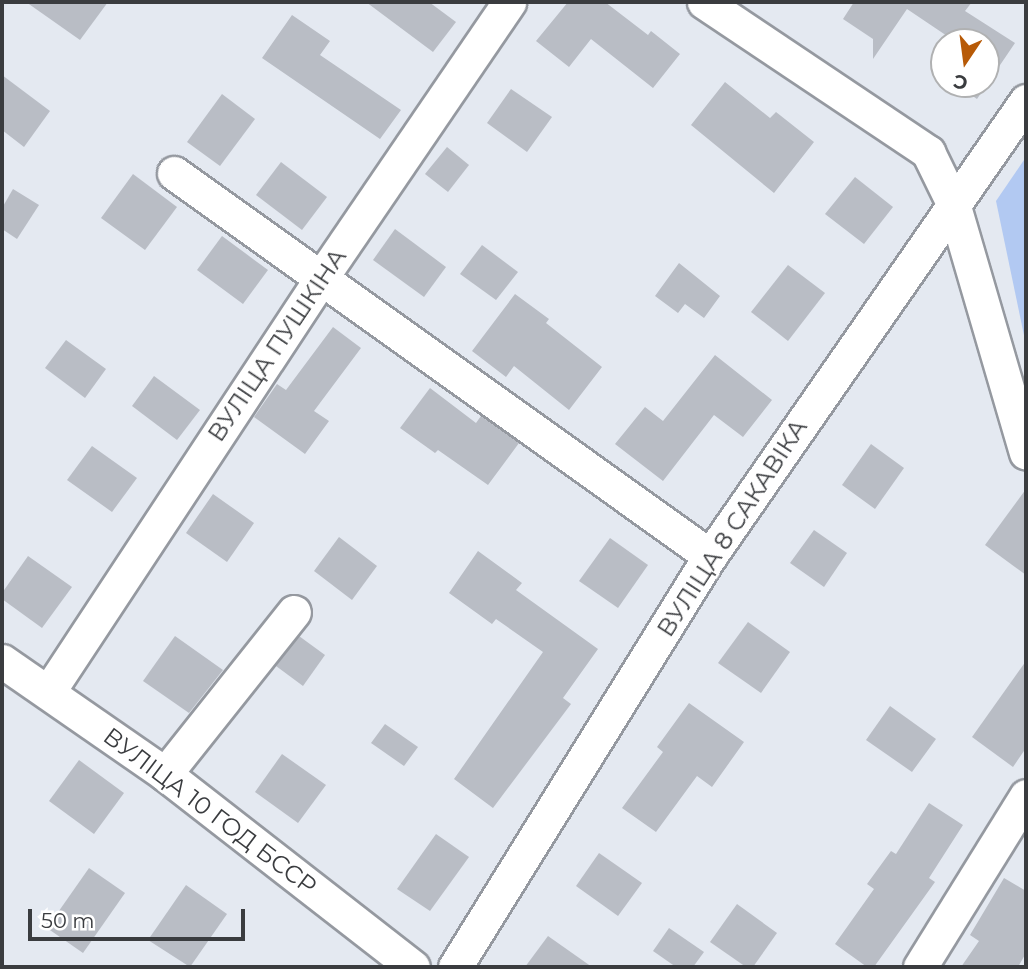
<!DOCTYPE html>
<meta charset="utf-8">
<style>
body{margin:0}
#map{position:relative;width:1028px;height:969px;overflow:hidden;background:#e4e9f1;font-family:Montserrat,sans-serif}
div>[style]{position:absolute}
.green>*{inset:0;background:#b2c9f2}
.building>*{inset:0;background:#b9bdc5}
.roads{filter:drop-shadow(2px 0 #9599a0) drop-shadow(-2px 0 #9599a0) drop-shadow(0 2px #9599a0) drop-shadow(0 -2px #9599a0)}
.minor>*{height:33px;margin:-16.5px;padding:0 16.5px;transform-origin:16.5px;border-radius:16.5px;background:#fff}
span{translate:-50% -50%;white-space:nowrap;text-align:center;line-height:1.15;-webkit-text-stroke:5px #fff;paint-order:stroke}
.street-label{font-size:24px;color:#3a3c3f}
.frame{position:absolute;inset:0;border:4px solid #3a3c3f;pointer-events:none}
.north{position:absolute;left:930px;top:28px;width:70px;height:70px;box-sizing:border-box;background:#fff;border:2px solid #b0b1b2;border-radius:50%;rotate:193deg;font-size:19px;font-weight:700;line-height:28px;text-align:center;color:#3a3c3f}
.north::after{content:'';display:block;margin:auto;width:24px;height:32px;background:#b75a07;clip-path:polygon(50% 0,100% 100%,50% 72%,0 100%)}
.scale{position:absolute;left:28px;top:909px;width:217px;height:32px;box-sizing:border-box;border:4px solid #3a3c3f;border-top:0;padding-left:9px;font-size:21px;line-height:24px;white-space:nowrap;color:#3a3c3f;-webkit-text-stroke:5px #fff;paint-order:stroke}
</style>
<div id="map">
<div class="green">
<i style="clip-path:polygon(1026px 157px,1026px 345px,996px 201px)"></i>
</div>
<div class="building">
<i style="clip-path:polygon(26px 2px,108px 2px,80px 40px)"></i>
<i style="clip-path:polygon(366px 2px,429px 2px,456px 22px,433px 52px)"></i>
<i style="clip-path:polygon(568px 2px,605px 2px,648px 35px,651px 31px,680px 54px,653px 88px,591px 39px,569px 67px,536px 41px)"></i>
<i style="clip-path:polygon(854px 2px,972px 2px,965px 11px,1015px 43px,977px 99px,955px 84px,986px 84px,986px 42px,956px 42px,907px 9px,873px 59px,873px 39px,843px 19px)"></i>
<i style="clip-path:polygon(292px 15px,330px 41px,320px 55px,401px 110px,380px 139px,262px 58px)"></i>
<i style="clip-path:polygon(2px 75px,50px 111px,24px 147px,2px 130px)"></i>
<i style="clip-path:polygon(725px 82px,770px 118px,776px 112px,814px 142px,774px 193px,691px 125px)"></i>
<i style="clip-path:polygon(511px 89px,552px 117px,527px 152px,487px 123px)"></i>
<i style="clip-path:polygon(222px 94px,255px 119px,220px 166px,187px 142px)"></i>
<i style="clip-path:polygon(447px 147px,469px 165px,448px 192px,425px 174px)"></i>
<i style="clip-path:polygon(281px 162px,327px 197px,302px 230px,256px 195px)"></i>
<i style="clip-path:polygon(133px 174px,177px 207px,145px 250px,101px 218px)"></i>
<i style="clip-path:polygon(855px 177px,893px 207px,864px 244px,825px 214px)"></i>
<i style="clip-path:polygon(13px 189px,39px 205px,17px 239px,2px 229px,2px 208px)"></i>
<i style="clip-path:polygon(395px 229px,446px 267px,424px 297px,373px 260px)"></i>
<i style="clip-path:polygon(222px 236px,268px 270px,243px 304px,197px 270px)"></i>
<i style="clip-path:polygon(482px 245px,518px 272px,496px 300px,460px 274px)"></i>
<i style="clip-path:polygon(679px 263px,720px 296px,704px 318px,685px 304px,678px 313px,655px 296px)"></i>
<i style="clip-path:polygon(788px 265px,825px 293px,788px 341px,751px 312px)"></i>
<i style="clip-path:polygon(515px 294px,549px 319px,546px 323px,602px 367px,569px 410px,514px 366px,506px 377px,472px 351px)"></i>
<i style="clip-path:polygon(333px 327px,361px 348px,314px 411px,329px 421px,305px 454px,254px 417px,277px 384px,286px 390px)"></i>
<i style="clip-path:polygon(66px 340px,106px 369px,85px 398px,45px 368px)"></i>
<i style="clip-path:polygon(715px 355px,772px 400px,743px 437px,714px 415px,663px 481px,615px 444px,645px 407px,663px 421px)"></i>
<i style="clip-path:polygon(154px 376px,200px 410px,177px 440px,132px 406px)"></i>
<i style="clip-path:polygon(430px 388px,476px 423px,481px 416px,519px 443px,488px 485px,438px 450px,435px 453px,400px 428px)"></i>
<i style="clip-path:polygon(871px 444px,904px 468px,875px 509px,842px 485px)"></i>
<i style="clip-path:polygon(92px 446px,137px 478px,112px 512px,67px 480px)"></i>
<i style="clip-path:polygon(1026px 489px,1026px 575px,985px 545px)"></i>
<i style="clip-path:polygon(213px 494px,254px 523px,227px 562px,186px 533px)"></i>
<i style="clip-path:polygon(814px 530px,847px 553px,824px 587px,790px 563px)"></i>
<i style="clip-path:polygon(339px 537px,377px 566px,352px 600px,314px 571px)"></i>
<i style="clip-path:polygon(610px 538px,648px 565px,618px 608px,579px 581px)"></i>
<i style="clip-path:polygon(478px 551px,522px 583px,516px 590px,598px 649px,563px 698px,571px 704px,493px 808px,454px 779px,543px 652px,496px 619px,492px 624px,449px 593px)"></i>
<i style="clip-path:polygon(28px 556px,72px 587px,42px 628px,2px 599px,2px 593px)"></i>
<i style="clip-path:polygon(748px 622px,790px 652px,761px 693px,718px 663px)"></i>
<i style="clip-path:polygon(175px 636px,223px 670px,189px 713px,143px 681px)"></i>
<i style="clip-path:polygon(299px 636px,325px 655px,303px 686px,276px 666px)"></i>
<i style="clip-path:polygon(1026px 661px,1026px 748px,1013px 767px,972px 737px)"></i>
<i style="clip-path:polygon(689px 703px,744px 742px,712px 787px,697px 776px,656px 832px,622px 808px,663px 752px,657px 747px)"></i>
<i style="clip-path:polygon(890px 706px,936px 739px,912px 772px,866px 740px)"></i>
<i style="clip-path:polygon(385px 724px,418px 747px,404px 766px,371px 743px)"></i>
<i style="clip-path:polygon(282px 754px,326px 785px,298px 823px,255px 792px)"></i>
<i style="clip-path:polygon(79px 760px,124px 793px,94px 834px,49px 801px)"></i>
<i style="clip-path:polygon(929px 803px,963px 825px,929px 878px,935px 882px,874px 967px,867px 967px,835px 944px,874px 889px,867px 884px,891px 851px,896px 854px)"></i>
<i style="clip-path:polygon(436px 834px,469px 857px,430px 911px,397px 889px)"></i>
<i style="clip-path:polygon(599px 853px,642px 883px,618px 916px,576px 886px)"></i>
<i style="clip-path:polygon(89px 868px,125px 893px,83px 953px,47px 928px)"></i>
<i style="clip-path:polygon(1004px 878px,1026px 891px,1026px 953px,1018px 967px,961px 967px,979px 941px,970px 935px)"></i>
<i style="clip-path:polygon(186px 885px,227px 914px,190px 967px,148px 940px)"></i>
<i style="clip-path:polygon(737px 904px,777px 933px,753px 967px,746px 967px,710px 942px)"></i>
<i style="clip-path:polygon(669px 928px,704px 952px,693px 967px,676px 967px,653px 951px)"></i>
<i style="clip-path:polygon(548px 936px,592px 967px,525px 967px)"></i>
</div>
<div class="roads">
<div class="minor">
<i style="left:704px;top:2px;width:270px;rotate:33.8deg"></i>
<i style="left:928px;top:152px;width:57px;rotate:63.9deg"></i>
<i style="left:953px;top:203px;width:260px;rotate:73.7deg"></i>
<i style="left:174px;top:173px;width:659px;rotate:35.55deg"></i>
<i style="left:2px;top:661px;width:198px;rotate:34.7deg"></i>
<i style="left:165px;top:774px;width:314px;rotate:37.9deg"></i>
<i style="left:49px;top:691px;width:495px;rotate:-56.6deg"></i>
<i style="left:321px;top:278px;width:334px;rotate:-55.7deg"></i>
<i style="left:165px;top:774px;width:207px;rotate:-51.5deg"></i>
<i style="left:455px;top:967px;width:484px;rotate:-58.2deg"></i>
<i style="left:710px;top:556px;width:554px;rotate:-55.22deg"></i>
<i style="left:920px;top:967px;width:201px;rotate:-58.2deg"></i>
</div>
</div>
<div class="street-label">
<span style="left:277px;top:345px;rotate:-56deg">ВУЛІЦА ПУШКІНА</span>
<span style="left:732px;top:528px;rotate:-57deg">ВУЛІЦА 8 САКАВІКА</span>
<span style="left:210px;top:811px;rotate:37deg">ВУЛІЦА 10 ГОД БССР</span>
</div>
<div class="frame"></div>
<div class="north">С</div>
<div class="scale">50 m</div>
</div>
